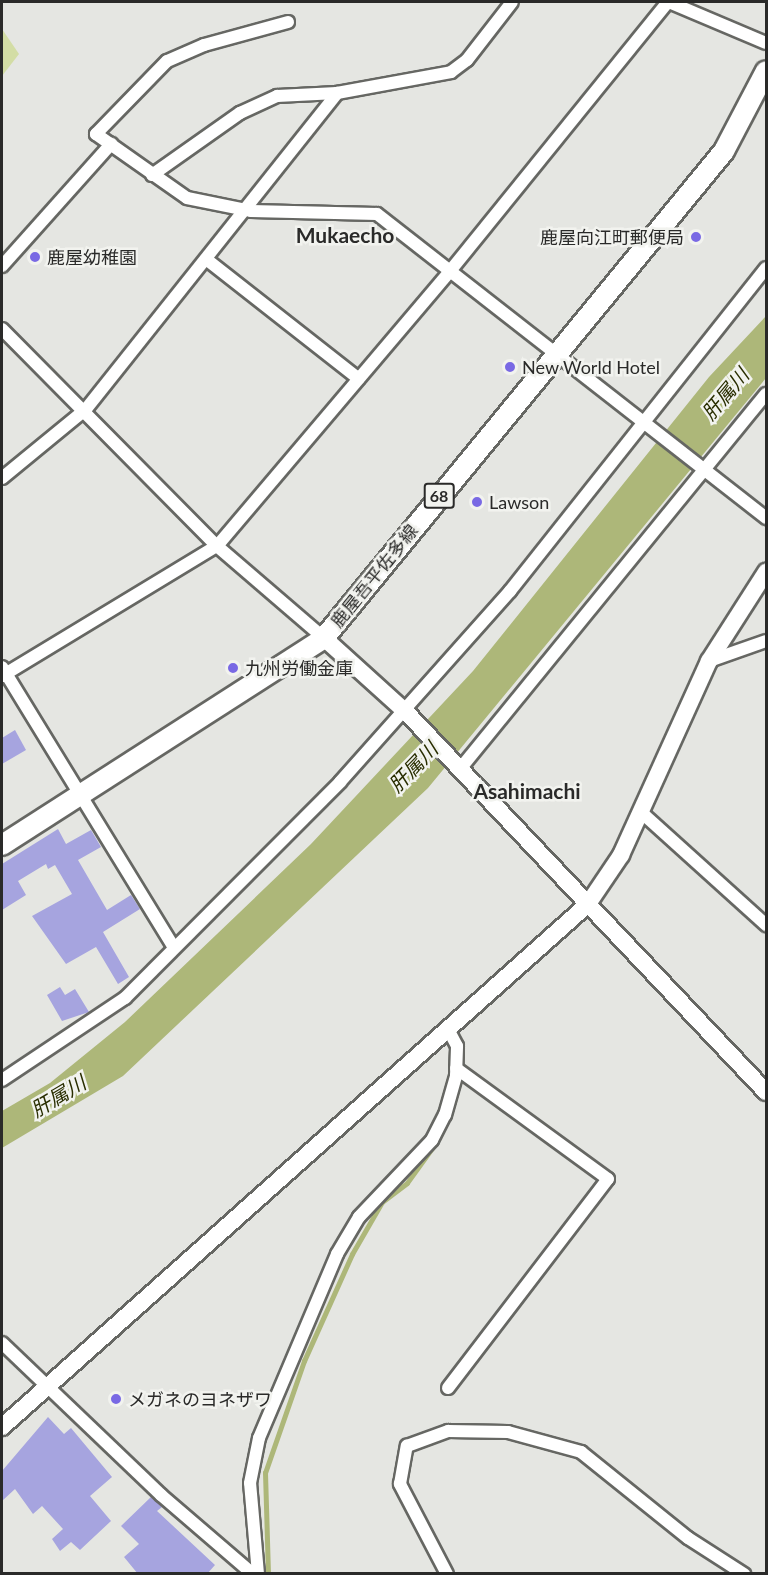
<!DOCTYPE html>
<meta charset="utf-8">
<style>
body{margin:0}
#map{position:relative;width:768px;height:1575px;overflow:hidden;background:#e5e6e2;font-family:Lato,"Noto Sans JP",sans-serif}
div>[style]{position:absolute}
.green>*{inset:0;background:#d3dda5}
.water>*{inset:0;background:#adb779}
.stream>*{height:4.5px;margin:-2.25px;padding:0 2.25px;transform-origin:2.25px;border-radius:2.25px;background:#adb779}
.building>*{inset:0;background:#a6a4df}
.roads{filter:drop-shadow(2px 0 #666763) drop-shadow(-2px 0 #666763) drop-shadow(0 2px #666763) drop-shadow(0 -2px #666763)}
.minor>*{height:12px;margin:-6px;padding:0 6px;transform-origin:6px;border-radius:6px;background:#fff}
.tertiary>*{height:16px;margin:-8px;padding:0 8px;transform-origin:8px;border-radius:8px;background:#fff}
.primary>*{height:20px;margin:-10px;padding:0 10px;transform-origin:10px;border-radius:10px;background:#fff}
.dots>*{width:16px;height:16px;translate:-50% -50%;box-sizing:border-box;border:3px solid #f2f3ef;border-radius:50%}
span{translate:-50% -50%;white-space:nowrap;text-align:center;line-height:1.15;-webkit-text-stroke:5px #f2f3ef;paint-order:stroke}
.shield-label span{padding:2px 4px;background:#f2f3ef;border:2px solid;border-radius:4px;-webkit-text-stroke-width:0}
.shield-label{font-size:16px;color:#2a2a29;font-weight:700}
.poi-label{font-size:18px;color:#2a2a29}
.right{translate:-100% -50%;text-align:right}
.left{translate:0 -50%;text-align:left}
.street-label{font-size:18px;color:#2a2a29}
.water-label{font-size:20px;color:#292e00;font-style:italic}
.quarter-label{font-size:21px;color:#2a2a29;font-weight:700}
.frame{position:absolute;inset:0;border:3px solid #2a2a29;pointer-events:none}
</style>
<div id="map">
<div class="green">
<i style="clip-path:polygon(2px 29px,19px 54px,2px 76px)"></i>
</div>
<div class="water">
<i style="clip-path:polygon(766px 316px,766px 378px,428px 788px,123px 1076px,2px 1148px,2px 1111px,50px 1083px,125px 1022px,311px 844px,473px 671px,709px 377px)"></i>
</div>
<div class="stream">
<i style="left:268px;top:1574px;width:101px;rotate:-91.7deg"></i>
<i style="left:265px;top:1473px;width:119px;rotate:-70.8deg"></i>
<i style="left:304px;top:1361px;width:117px;rotate:-65.8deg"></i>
<i style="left:352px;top:1254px;width:60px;rotate:-60deg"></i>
<i style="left:382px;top:1202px;width:31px;rotate:-37deg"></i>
<i style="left:407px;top:1183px;width:48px;rotate:-54.3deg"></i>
</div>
<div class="building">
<i style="clip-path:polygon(15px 730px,26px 750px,2px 764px,2px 738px)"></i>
<i style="clip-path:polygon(58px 829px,66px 844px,91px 830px,101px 847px,78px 860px,107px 910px,131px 895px,140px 909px,103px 932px,129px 977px,118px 984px,96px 947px,66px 964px,32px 916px,72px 894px,55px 865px,48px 869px,46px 864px,18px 881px,26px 895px,2px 910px,2px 864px)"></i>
<i style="clip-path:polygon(60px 987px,65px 995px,75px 989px,89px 1012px,62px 1021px,47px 995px)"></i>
<i style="clip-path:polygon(48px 1417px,64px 1434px,71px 1428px,112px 1477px,90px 1496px,111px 1521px,80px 1550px,71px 1542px,60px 1551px,52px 1539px,63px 1529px,42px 1506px,33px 1514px,15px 1489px,2px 1501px,2px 1471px)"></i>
<i style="clip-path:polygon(151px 1497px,162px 1507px,157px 1511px,215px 1565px,207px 1574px,138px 1574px,124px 1557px,139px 1544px,121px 1526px)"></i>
</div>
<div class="roads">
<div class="minor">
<i style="left:669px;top:2px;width:105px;rotate:22.9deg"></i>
<i style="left:288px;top:22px;width:87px;rotate:164.7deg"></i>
<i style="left:204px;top:45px;width:40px;rotate:156.6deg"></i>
<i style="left:167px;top:61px;width:102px;rotate:134.2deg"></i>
<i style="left:96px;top:134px;width:111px;rotate:35.1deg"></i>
<i style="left:187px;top:198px;width:65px;rotate:11.5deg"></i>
<i style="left:251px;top:211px;width:126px;rotate:1.4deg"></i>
<i style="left:377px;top:214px;width:494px;rotate:38deg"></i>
<i style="left:152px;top:175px;width:108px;rotate:-35.2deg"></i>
<i style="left:240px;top:113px;width:41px;rotate:-24.7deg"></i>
<i style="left:277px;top:96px;width:60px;rotate:-2.9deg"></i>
<i style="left:337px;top:93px;width:116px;rotate:-10.4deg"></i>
<i style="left:451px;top:72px;width:20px;rotate:-37deg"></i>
<i style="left:467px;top:60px;width:73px;rotate:-52.2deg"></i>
<i style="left:206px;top:259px;width:194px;rotate:38.1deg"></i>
<i style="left:2px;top:266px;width:164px;rotate:-48.2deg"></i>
<i style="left:2px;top:329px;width:305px;rotate:45.3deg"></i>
<i style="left:217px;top:546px;width:141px;rotate:40.7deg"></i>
<i style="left:2px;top:478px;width:109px;rotate:-39.4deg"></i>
<i style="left:86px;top:409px;width:404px;rotate:-51.5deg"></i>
<i style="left:709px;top:661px;width:60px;rotate:-19.3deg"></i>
<i style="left:2px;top:667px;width:325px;rotate:58.5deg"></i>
<i style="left:2px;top:676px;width:251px;rotate:-31.2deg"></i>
<i style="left:217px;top:546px;width:360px;rotate:-49.7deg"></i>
<i style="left:450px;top:271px;width:346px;rotate:-51deg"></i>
<i style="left:460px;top:769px;width:484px;rotate:-50.8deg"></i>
<i style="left:641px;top:812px;width:169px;rotate:42.1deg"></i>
<i style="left:2px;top:1080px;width:148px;rotate:-33.7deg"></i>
<i style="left:125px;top:998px;width:305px;rotate:-45.1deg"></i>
<i style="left:340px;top:782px;width:256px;rotate:-48.3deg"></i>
<i style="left:510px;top:591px;width:412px;rotate:-51.6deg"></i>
<i style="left:2px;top:1343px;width:220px;rotate:43.7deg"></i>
<i style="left:161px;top:1495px;width:121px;rotate:40.7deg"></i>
<i style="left:448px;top:1388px;width:263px;rotate:-52.6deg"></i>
<i style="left:608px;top:1179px;width:188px;rotate:-143.9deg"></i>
<i style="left:258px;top:1574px;width:91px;rotate:-95deg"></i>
<i style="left:250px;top:1483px;width:46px;rotate:-78.7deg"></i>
<i style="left:259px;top:1438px;width:200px;rotate:-67deg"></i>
<i style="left:337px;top:1254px;width:43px;rotate:-59.3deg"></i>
<i style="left:359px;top:1217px;width:106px;rotate:-46.5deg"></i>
<i style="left:432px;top:1140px;width:28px;rotate:-63deg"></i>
<i style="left:445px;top:1115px;width:41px;rotate:-74.2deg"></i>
<i style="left:456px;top:1076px;width:30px;rotate:-88deg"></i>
<i style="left:457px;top:1046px;width:15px;rotate:-118deg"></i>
<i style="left:447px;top:1574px;width:102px;rotate:-117.6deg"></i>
<i style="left:400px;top:1484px;width:39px;rotate:-80deg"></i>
<i style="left:407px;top:1446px;width:44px;rotate:-20.1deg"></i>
<i style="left:448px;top:1431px;width:60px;rotate:1deg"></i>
<i style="left:508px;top:1432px;width:76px;rotate:15.3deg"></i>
<i style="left:581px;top:1452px;width:137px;rotate:38.8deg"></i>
<i style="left:688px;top:1538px;width:67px;rotate:32.7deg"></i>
</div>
<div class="tertiary">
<i style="left:324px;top:638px;width:112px;rotate:42.1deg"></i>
<i style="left:407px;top:713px;width:522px;rotate:46.55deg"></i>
<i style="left:2px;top:1427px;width:785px;rotate:-41.75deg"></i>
<i style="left:588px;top:904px;width:59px;rotate:-56deg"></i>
<i style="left:621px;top:855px;width:213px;rotate:-65.6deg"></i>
<i style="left:709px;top:661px;width:106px;rotate:-57.4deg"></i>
</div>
<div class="primary">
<i style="left:2px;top:845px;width:383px;rotate:-32.7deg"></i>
<i style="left:324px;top:638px;width:630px;rotate:-50.6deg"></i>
<i style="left:724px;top:151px;width:90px;rotate:-62.3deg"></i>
</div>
</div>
<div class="dots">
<i style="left:696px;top:237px;background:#7969e4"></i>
<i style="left:35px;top:257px;background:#7969e4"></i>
<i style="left:510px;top:367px;background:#7969e4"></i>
<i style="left:477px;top:502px;background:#7969e4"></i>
<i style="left:233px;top:668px;background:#7969e4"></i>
<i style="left:116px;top:1399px;background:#7969e4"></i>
</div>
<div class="shield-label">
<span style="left:439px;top:496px">68</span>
</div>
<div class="poi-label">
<span class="right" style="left:684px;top:237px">鹿屋向江町郵便局</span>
<span class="left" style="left:47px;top:257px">鹿屋幼稚園</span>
<span class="left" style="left:522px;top:367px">New World Hotel</span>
<span class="left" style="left:489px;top:502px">Lawson</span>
<span class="left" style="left:245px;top:668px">九州労働金庫</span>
<span class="left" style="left:128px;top:1399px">メガネのヨネザワ</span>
</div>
<div class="street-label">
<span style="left:374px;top:576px;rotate:-51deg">鹿屋吾平佐多線</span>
</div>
<div class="water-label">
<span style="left:725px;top:394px;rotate:-50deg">肝属川</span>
<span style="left:413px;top:767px;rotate:-46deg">肝属川</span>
<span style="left:58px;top:1096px;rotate:-31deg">肝属川</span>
</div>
<div class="quarter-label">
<span style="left:345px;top:235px">Mukaecho</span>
<span style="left:527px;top:791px">Asahimachi</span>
</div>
<div class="frame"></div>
</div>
